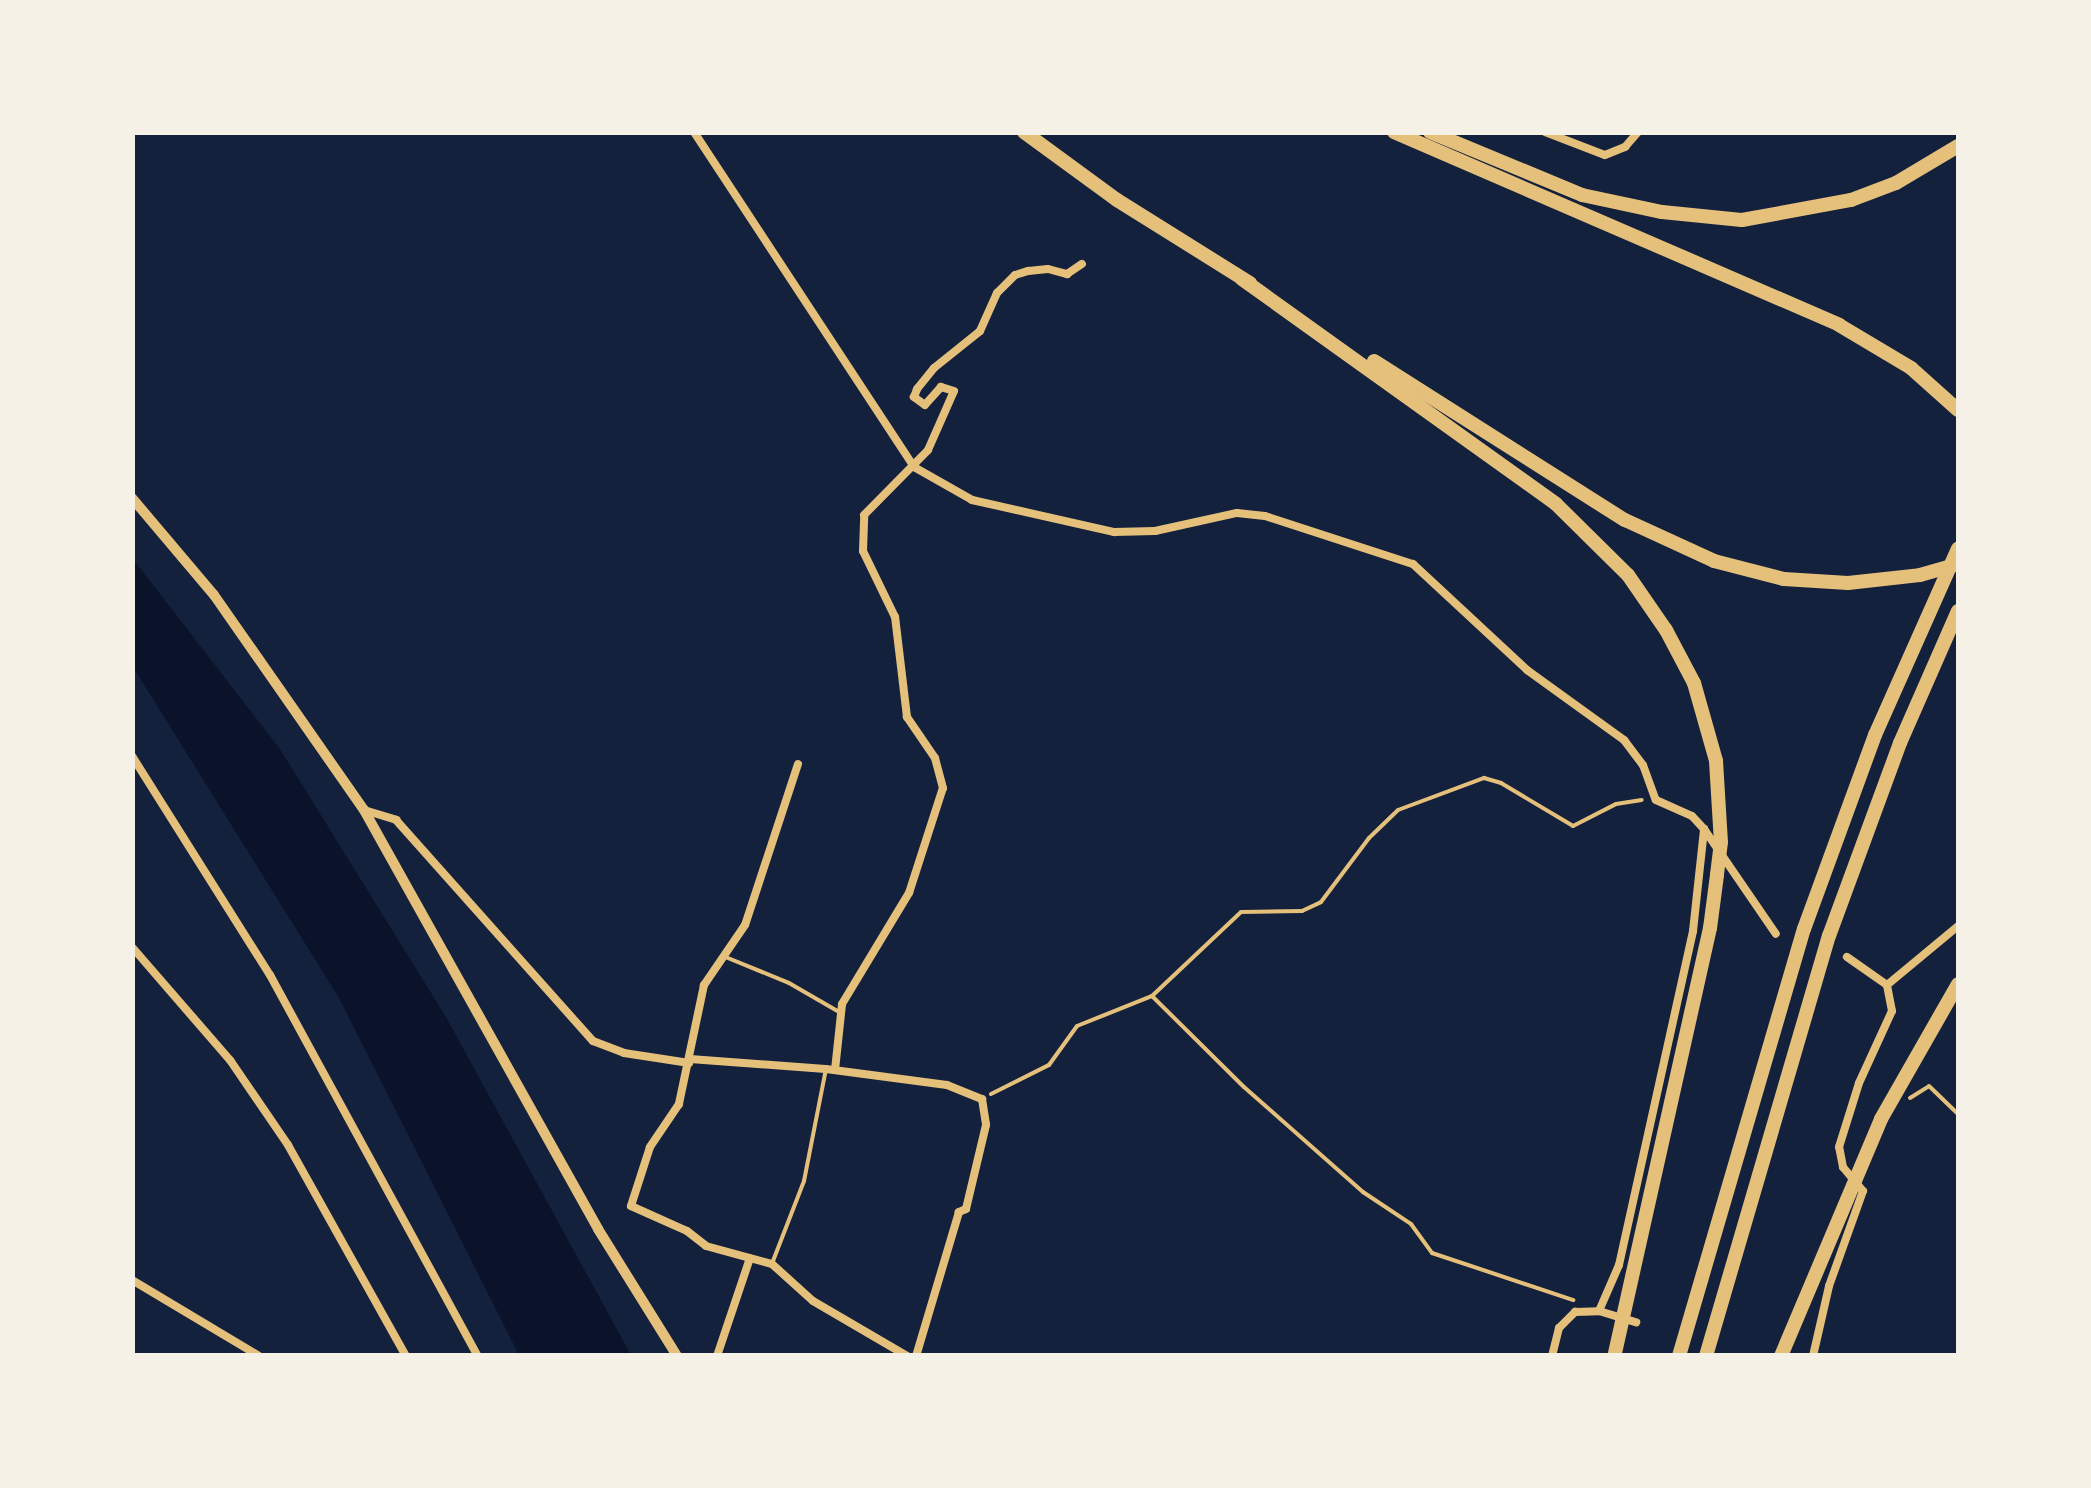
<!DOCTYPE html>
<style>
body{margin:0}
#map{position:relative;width:2091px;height:1488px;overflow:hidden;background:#14213d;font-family:"Public Sans",sans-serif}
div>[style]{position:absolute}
.water>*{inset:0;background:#0b132b}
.path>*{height:4px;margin:-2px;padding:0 2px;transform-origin:2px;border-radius:2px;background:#e5c07b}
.service>*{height:4px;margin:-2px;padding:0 2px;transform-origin:2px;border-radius:2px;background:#e5c07b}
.minor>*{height:8px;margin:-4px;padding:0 4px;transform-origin:4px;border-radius:4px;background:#e5c07b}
.secondary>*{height:10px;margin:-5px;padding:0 5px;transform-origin:5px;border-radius:5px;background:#e5c07b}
.motorway>*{height:14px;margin:-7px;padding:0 7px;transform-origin:7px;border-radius:7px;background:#e5c07b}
span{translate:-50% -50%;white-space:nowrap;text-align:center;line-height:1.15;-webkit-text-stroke:8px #f6f1e7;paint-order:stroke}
.frame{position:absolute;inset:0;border:135px solid #f6f1e7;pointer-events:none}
</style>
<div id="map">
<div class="water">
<i style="clip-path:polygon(133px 559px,280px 749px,446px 1017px,631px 1355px,519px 1355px,339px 998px,133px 667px)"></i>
</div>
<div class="path">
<i style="left:1152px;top:996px;width:129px;rotate:44.7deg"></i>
<i style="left:1244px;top:1087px;width:159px;rotate:41.4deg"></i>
<i style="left:1363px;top:1192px;width:58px;rotate:33.7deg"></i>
<i style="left:1411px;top:1224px;width:36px;rotate:54deg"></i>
<i style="left:1432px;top:1253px;width:149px;rotate:18.4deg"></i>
<i style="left:991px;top:1094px;width:65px;rotate:-26.6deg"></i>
<i style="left:1049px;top:1065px;width:48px;rotate:-54.3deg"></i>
<i style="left:1077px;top:1026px;width:81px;rotate:-21.8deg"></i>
<i style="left:1152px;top:996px;width:122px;rotate:-43.3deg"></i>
<i style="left:1241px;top:912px;width:61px;rotate:-0.9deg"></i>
<i style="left:1302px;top:911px;width:21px;rotate:-25deg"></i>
<i style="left:1321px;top:902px;width:80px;rotate:-53.1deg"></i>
<i style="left:1369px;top:838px;width:40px;rotate:-44deg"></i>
<i style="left:1398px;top:810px;width:92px;rotate:-20.4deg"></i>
<i style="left:1484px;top:778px;width:18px;rotate:16deg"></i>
<i style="left:1501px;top:783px;width:84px;rotate:30.8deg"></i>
<i style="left:1573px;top:826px;width:48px;rotate:-27.1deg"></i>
<i style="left:1616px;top:804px;width:26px;rotate:-9deg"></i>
<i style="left:1910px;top:1098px;width:22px;rotate:-32deg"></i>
<i style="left:1929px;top:1086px;width:40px;rotate:44deg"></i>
</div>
<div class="service">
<i style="left:723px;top:956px;width:71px;rotate:22.2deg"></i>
<i style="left:789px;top:983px;width:58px;rotate:30.1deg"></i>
<i style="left:773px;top:1261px;width:86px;rotate:-68.8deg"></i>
<i style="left:804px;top:1181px;width:114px;rotate:-78.9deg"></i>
</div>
<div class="minor">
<i style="left:694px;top:132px;width:401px;rotate:56.7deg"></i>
<i style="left:914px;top:467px;width:67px;rotate:29.6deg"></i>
<i style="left:972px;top:500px;width:146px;rotate:12.7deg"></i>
<i style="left:1114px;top:532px;width:41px;rotate:-1.4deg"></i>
<i style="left:1155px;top:531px;width:84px;rotate:-12.4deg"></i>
<i style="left:1237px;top:513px;width:28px;rotate:6deg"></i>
<i style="left:1265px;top:516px;width:156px;rotate:18deg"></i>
<i style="left:1413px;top:564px;width:156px;rotate:42.9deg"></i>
<i style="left:1527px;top:670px;width:120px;rotate:35.8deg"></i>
<i style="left:1624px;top:740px;width:31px;rotate:53deg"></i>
<i style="left:1643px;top:765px;width:37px;rotate:70deg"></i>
<i style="left:1656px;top:800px;width:39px;rotate:24deg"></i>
<i style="left:1692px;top:816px;width:18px;rotate:47deg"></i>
<i style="left:1704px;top:829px;width:127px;rotate:55.6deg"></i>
<i style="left:1545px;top:132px;width:64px;rotate:21deg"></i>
<i style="left:1605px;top:155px;width:22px;rotate:-22deg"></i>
<i style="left:1625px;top:147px;width:20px;rotate:-49deg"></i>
<i style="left:132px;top:756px;width:259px;rotate:57.8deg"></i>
<i style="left:270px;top:975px;width:434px;rotate:61.4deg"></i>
<i style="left:798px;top:764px;width:169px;rotate:108.2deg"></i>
<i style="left:745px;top:925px;width:73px;rotate:124.3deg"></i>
<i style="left:704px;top:985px;width:122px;rotate:101.9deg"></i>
<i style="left:679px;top:1104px;width:52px;rotate:124deg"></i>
<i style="left:650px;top:1147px;width:62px;rotate:107.9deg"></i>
<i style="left:631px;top:1206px;width:61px;rotate:24.1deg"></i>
<i style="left:687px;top:1231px;width:24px;rotate:38deg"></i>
<i style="left:706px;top:1246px;width:68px;rotate:15.3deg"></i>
<i style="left:772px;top:1264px;width:55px;rotate:42.1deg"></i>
<i style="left:813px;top:1301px;width:109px;rotate:30.3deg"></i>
<i style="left:364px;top:810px;width:34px;rotate:17deg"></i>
<i style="left:396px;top:820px;width:296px;rotate:48.3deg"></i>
<i style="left:593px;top:1041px;width:33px;rotate:21deg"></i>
<i style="left:624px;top:1053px;width:66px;rotate:8.7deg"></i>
<i style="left:132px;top:947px;width:150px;rotate:49.1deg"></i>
<i style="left:230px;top:1060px;width:103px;rotate:55.7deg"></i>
<i style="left:288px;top:1145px;width:242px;rotate:60.8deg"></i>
<i style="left:1887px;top:985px;width:92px;rotate:-39.7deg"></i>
<i style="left:690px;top:1059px;width:136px;rotate:4.2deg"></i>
<i style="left:826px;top:1069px;width:122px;rotate:7.5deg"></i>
<i style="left:947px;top:1085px;width:38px;rotate:22deg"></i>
<i style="left:982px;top:1099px;width:26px;rotate:81deg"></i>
<i style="left:986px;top:1125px;width:86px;rotate:103.4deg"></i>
<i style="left:966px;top:1209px;width:8px;rotate:157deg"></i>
<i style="left:959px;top:1212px;width:150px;rotate:106.6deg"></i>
<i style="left:835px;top:1070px;width:66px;rotate:-83.9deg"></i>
<i style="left:842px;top:1004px;width:130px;rotate:-58.9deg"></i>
<i style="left:909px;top:893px;width:110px;rotate:-72.1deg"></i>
<i style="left:943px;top:788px;width:31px;rotate:-105deg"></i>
<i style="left:935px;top:758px;width:50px;rotate:-124.3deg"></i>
<i style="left:907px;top:717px;width:101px;rotate:-96.8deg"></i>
<i style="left:895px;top:617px;width:73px;rotate:-115.9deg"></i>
<i style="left:863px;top:551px;width:36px;rotate:-88deg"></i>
<i style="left:864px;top:515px;width:91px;rotate:-45.4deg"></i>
<i style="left:928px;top:450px;width:64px;rotate:-66.2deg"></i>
<i style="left:954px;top:391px;width:14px;rotate:-163deg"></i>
<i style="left:941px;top:387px;width:24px;rotate:132deg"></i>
<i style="left:925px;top:405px;width:14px;rotate:-144deg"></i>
<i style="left:914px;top:397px;width:9px;rotate:-69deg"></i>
<i style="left:917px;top:389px;width:27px;rotate:-51deg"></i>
<i style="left:934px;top:368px;width:59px;rotate:-38.8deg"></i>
<i style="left:980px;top:331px;width:42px;rotate:-65.9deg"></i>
<i style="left:997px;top:293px;width:25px;rotate:-45deg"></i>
<i style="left:1015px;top:275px;width:14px;rotate:-17deg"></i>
<i style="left:1028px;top:271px;width:20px;rotate:-6deg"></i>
<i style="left:1048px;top:269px;width:20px;rotate:15deg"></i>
<i style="left:1067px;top:274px;width:18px;rotate:-34deg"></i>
<i style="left:132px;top:1280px;width:148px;rotate:30.9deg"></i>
<i style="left:1599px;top:1311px;width:39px;rotate:17deg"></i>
<i style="left:717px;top:1356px;width:103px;rotate:-71.4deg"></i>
<i style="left:1552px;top:1356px;width:29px;rotate:-76deg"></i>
<i style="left:1559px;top:1328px;width:23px;rotate:-45deg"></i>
<i style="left:1575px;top:1312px;width:24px;rotate:-2deg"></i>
<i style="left:1599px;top:1311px;width:50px;rotate:-66.5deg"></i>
<i style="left:1619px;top:1265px;width:342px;rotate:-77.5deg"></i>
<i style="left:1693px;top:931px;width:103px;rotate:-83.8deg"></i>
<i style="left:1813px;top:1356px;width:72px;rotate:-77.1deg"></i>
<i style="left:1829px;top:1286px;width:101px;rotate:-70.3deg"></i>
<i style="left:1863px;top:1191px;width:31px;rotate:-130deg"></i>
<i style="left:1843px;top:1167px;width:20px;rotate:-101deg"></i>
<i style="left:1839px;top:1147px;width:67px;rotate:-72.6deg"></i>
<i style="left:1859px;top:1083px;width:79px;rotate:-65.4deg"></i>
<i style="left:1892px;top:1011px;width:26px;rotate:-101deg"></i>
<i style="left:1887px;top:985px;width:49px;rotate:-145deg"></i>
</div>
<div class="secondary">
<i style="left:132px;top:498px;width:127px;rotate:49.8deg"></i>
<i style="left:214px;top:595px;width:262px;rotate:55.1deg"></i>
<i style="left:364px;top:810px;width:480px;rotate:60.8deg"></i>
<i style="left:598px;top:1229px;width:150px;rotate:58.1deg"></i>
</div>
<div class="motorway">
<i style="left:1024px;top:132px;width:115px;rotate:36.2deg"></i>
<i style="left:1117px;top:200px;width:157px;rotate:32deg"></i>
<i style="left:1394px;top:132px;width:485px;rotate:23.4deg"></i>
<i style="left:1839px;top:325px;width:84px;rotate:30.8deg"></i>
<i style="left:1911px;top:368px;width:63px;rotate:41.8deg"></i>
<i style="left:1430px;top:132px;width:165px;rotate:22.5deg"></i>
<i style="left:1582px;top:195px;width:82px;rotate:12deg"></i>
<i style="left:1662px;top:212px;width:80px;rotate:5.7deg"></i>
<i style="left:1742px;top:220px;width:111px;rotate:-10.4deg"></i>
<i style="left:1851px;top:200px;width:48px;rotate:-20.7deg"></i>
<i style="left:1896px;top:183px;width:72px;rotate:-30.8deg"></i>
<i style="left:1242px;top:279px;width:386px;rotate:35.6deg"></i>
<i style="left:1556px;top:504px;width:101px;rotate:44.6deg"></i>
<i style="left:1628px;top:575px;width:67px;rotate:55.4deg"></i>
<i style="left:1666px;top:630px;width:60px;rotate:62.2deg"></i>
<i style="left:1694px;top:683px;width:81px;rotate:74.2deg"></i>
<i style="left:1716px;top:761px;width:81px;rotate:86.5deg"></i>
<i style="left:1721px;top:842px;width:33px;rotate:97deg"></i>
<i style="left:1717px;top:875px;width:53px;rotate:97.5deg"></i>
<i style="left:1710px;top:928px;width:439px;rotate:102.6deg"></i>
<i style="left:1374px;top:361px;width:297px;rotate:32.4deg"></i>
<i style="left:1625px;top:520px;width:98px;rotate:24.7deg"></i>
<i style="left:1714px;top:561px;width:72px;rotate:14.4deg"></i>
<i style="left:1784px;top:579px;width:64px;rotate:3.6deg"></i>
<i style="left:1848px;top:583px;width:72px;rotate:-6.3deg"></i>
<i style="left:1920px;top:575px;width:40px;rotate:-16deg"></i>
<i style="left:1679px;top:1356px;width:445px;rotate:-73.7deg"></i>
<i style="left:1804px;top:929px;width:207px;rotate:-69.9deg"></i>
<i style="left:1875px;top:735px;width:204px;rotate:-66deg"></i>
<i style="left:1706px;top:1356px;width:438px;rotate:-73.7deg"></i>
<i style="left:1829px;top:936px;width:206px;rotate:-69.8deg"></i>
<i style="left:1900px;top:743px;width:144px;rotate:-66.3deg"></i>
<i style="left:1781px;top:1356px;width:257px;rotate:-67.1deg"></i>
<i style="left:1881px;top:1119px;width:155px;rotate:-60.3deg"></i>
</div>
<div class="frame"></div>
</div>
